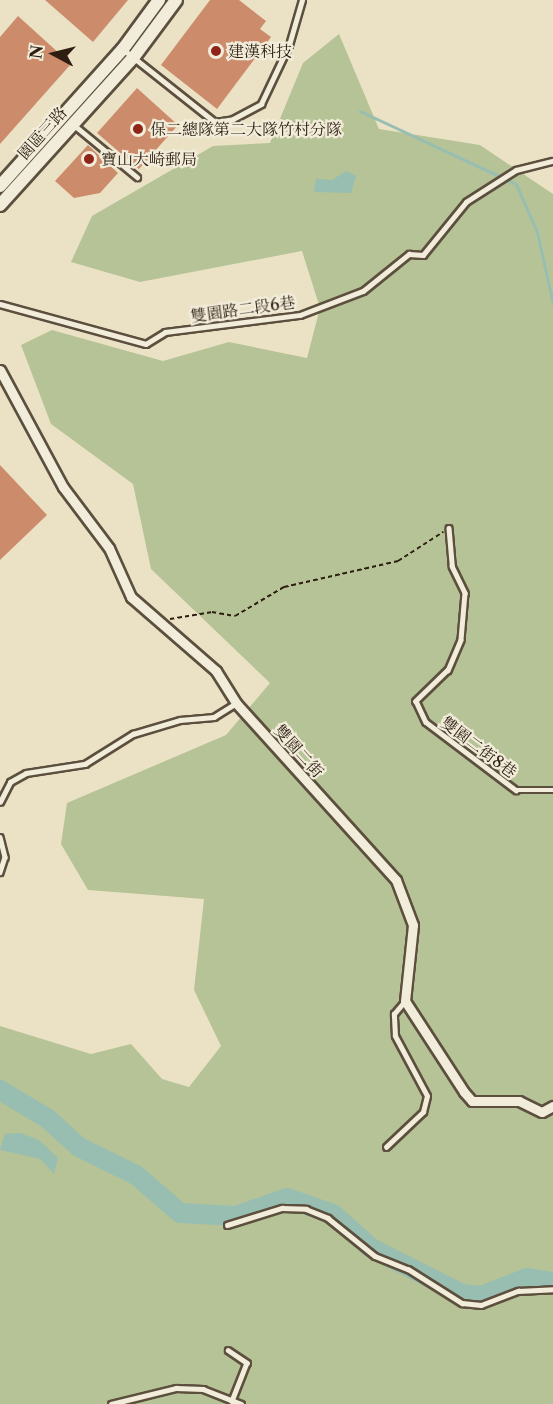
<!DOCTYPE html>
<meta charset="utf-8">
<style>
body{margin:0}
#map{position:relative;width:553px;height:1404px;overflow:hidden;background:#ebe2c6;font-family:"Libre Caslon Text","Noto Serif TC",serif}
div>[style]{position:absolute}
.green>*{inset:0;background:#b6c396}
.water>*{inset:0;background:#98beb2}
.stream>*{height:3px;margin:-1.5px;padding:0 1.5px;transform-origin:1.5px;border-radius:1.5px;background:#98beb2}
.river>*{height:20px;margin:-10px;padding:0 10px;transform-origin:10px;border-radius:10px;background:#98beb2}
.building>*{inset:0;background:#cc8c6b}
.path>*{height:2px;margin-top:-1px;transform-origin:0;background:repeating-linear-gradient(90deg,#2d1e11 0 4.5px,transparent 0 7.5px)}
.roads{filter:drop-shadow(2px 0 #5c4f3e) drop-shadow(-2px 0 #5c4f3e) drop-shadow(0 2px #5c4f3e) drop-shadow(0 -2px #5c4f3e)}
.service>*{height:4.5px;margin:-2.25px;padding:0 2.25px;transform-origin:2.25px;border-radius:2.25px;background:#f2ecda}
.minor>*{height:9px;margin:-4.5px;padding:0 4.5px;transform-origin:4.5px;border-radius:4.5px;background:#f2ecda}
.tertiary>*{height:12px;margin:-6px;padding:0 6px;transform-origin:6px;border-radius:6px;background:#f2ecda}
.dots>*{width:16px;height:16px;translate:-50% -50%;box-sizing:border-box;border:3px solid #f2ecda;border-radius:50%}
span{translate:-50% -50%;white-space:nowrap;text-align:center;line-height:1.15;-webkit-text-stroke:4.5px #f2ecda;paint-order:stroke}
.poi-label{font-size:16px;color:#2d1e11}
.left{translate:0 -50%;text-align:left}
.street-label{font-size:16px;color:#2d1e11}
.north{position:absolute;left:24px;top:24px;width:60px;height:60px;-webkit-text-stroke:4px #f2ecda;paint-order:stroke;rotate:277deg;font-size:16px;font-weight:700;line-height:24px;text-align:center;color:#2d1e11}
.north::after{content:'';display:block;margin:auto;width:21px;height:27px;background:#2d1e11;clip-path:polygon(50% 0,100% 100%,50% 72%,0 100%)}
</style>
<div id="map">
<div class="green">
<i style="clip-path:polygon(339px 34px,379px 129px,480px 145px,553px 194px,553px 1404px,0 1404px,0 1026px,91px 1054px,131px 1044px,162px 1079px,189px 1087px,221px 1046px,194px 990px,204px 899px,88px 890px,61px 844px,67px 803px,226px 735px,270px 683px,151px 569px,133px 484px,51px 424px,21px 345px,52px 330px,163px 361px,229px 342px,307px 358px,320px 308px,302px 251px,140px 282px,71px 262px,92px 216px,213px 146px,270px 143px,303px 63px)"></i>
</div>
<div class="water">
<i style="clip-path:polygon(346px 171px,356px 176px,351px 193px,314px 192px,316px 179px,332px 180px)"></i>
<i style="clip-path:polygon(20px 1133px,39px 1140px,58px 1158px,54px 1174px,40px 1159px,0 1150px,5px 1134px)"></i>
</div>
<div class="stream">
<i style="left:360px;top:111px;width:172px;rotate:25.1deg"></i>
<i style="left:516px;top:184px;width:52px;rotate:66.4deg"></i>
<i style="left:537px;top:232px;width:74px;rotate:77.5deg"></i>
</div>
<div class="river">
<i style="left:0;top:1090px;width:56px;rotate:31.1deg"></i>
<i style="left:48px;top:1119px;width:42px;rotate:42.1deg"></i>
<i style="left:79px;top:1147px;width:64px;rotate:26.2deg"></i>
<i style="left:136px;top:1175px;width:58px;rotate:40.8deg"></i>
<i style="left:180px;top:1213px;width:56px;rotate:3.1deg"></i>
<i style="left:236px;top:1216px;width:54px;rotate:-19.4deg"></i>
<i style="left:287px;top:1198px;width:49px;rotate:19.2deg"></i>
<i style="left:333px;top:1214px;width:51px;rotate:41.8deg"></i>
<i style="left:371px;top:1248px;width:102px;rotate:26.8deg"></i>
<i style="left:462px;top:1294px;width:19px;rotate:6deg"></i>
<i style="left:481px;top:1296px;width:49px;rotate:-21.4deg"></i>
<i style="left:527px;top:1278px;width:26px;rotate:9deg"></i>
</div>
<div class="building">
<i style="clip-path:polygon(45px 0,128px 0,93px 42px)"></i>
<i style="clip-path:polygon(210px 0,239px 0,266px 21px,260px 29px,271px 37px,217px 109px,161px 65px)"></i>
<i style="clip-path:polygon(18px 16px,71px 64px,0 144px,0 37px)"></i>
<i style="clip-path:polygon(137px 88px,178px 125px,139px 169px,97px 133px)"></i>
<i style="clip-path:polygon(88px 145px,118px 173px,100px 193px,74px 198px,55px 181px)"></i>
<i style="clip-path:polygon(0 465px,47px 515px,0 560px)"></i>
</div>
<div class="path">
<i style="left:170px;top:619px;width:43px;rotate:-9.5deg"></i>
<i style="left:212px;top:612px;width:23px;rotate:10deg"></i>
<i style="left:235px;top:616px;width:57px;rotate:-30.6deg"></i>
<i style="left:284px;top:587px;width:117px;rotate:-12.8deg"></i>
<i style="left:398px;top:561px;width:54px;rotate:-32.8deg"></i>
</div>
<div class="roads">
<div class="service">
<i style="left:123px;top:49px;width:117px;rotate:38.4deg"></i>
<i style="left:215px;top:122px;width:18px;rotate:-9deg"></i>
<i style="left:233px;top:119px;width:32px;rotate:-28deg"></i>
<i style="left:261px;top:104px;width:65px;rotate:-64.6deg"></i>
<i style="left:289px;top:45px;width:47px;rotate:-73.9deg"></i>
<i style="left:74px;top:125px;width:82px;rotate:39.5deg"></i>
<i style="left:0;top:304px;width:151px;rotate:15.3deg"></i>
<i style="left:146px;top:344px;width:22px;rotate:-32deg"></i>
<i style="left:165px;top:332px;width:136px;rotate:-7.2deg"></i>
<i style="left:300px;top:315px;width:67px;rotate:-20.9deg"></i>
<i style="left:363px;top:291px;width:59px;rotate:-38.8deg"></i>
<i style="left:409px;top:254px;width:14px;rotate:4deg"></i>
<i style="left:423px;top:255px;width:68px;rotate:-50.9deg"></i>
<i style="left:466px;top:202px;width:59px;rotate:-32.6deg"></i>
<i style="left:516px;top:170px;width:38px;rotate:-14deg"></i>
<i style="left:449px;top:528px;width:38px;rotate:85deg"></i>
<i style="left:452px;top:566px;width:30px;rotate:64deg"></i>
<i style="left:465px;top:593px;width:47px;rotate:94.9deg"></i>
<i style="left:461px;top:640px;width:33px;rotate:113deg"></i>
<i style="left:448px;top:670px;width:45px;rotate:135.9deg"></i>
<i style="left:416px;top:701px;width:23px;rotate:65deg"></i>
<i style="left:426px;top:722px;width:113px;rotate:37.1deg"></i>
<i style="left:516px;top:790px;width:37px"></i>
<i style="left:0;top:802px;width:22px;rotate:-63deg"></i>
<i style="left:10px;top:782px;width:18px;rotate:-29deg"></i>
<i style="left:26px;top:773px;width:60px;rotate:-8.7deg"></i>
<i style="left:85px;top:764px;width:57px;rotate:-32deg"></i>
<i style="left:133px;top:734px;width:49px;rotate:-16.6deg"></i>
<i style="left:180px;top:720px;width:34px;rotate:-5deg"></i>
<i style="left:214px;top:717px;width:26px;rotate:-32deg"></i>
<i style="left:0;top:837px;width:21px;rotate:76deg"></i>
<i style="left:5px;top:857px;width:16px;rotate:108deg"></i>
<i style="left:386px;top:1147px;width:51px;rotate:-43.4deg"></i>
<i style="left:423px;top:1112px;width:16px;rotate:-76deg"></i>
<i style="left:427px;top:1096px;width:68px;rotate:-118.1deg"></i>
<i style="left:395px;top:1036px;width:22px;rotate:-93deg"></i>
<i style="left:394px;top:1014px;width:17px;rotate:-50deg"></i>
<i style="left:227px;top:1225px;width:58px;rotate:-17.2deg"></i>
<i style="left:282px;top:1208px;width:24px;rotate:2deg"></i>
<i style="left:306px;top:1209px;width:24px;rotate:22deg"></i>
<i style="left:328px;top:1218px;width:60px;rotate:39deg"></i>
<i style="left:375px;top:1256px;width:35px;rotate:22deg"></i>
<i style="left:408px;top:1269px;width:64px;rotate:32.2deg"></i>
<i style="left:462px;top:1303px;width:19px;rotate:6deg"></i>
<i style="left:481px;top:1305px;width:40px;rotate:-21deg"></i>
<i style="left:518px;top:1291px;width:35px;rotate:-3deg"></i>
<i style="left:228px;top:1350px;width:23px;rotate:34deg"></i>
<i style="left:247px;top:1363px;width:41px;rotate:111.5deg"></i>
<i style="left:111px;top:1404px;width:67px;rotate:-13.8deg"></i>
<i style="left:176px;top:1388px;width:27px;rotate:2deg"></i>
<i style="left:203px;top:1389px;width:41px;rotate:21.5deg"></i>
</div>
<div class="minor">
<i style="left:0;top:370px;width:133px;rotate:61.7deg"></i>
<i style="left:63px;top:487px;width:76px;rotate:53deg"></i>
<i style="left:109px;top:548px;width:54px;rotate:65.8deg"></i>
<i style="left:131px;top:597px;width:113px;rotate:41deg"></i>
<i style="left:216px;top:671px;width:38px;rotate:58deg"></i>
<i style="left:236px;top:703px;width:239px;rotate:47.9deg"></i>
<i style="left:396px;top:880px;width:48px;rotate:69.3deg"></i>
<i style="left:413px;top:925px;width:76px;rotate:96deg"></i>
<i style="left:405px;top:1001px;width:108px;rotate:57deg"></i>
<i style="left:464px;top:1092px;width:12px;rotate:48deg"></i>
<i style="left:472px;top:1101px;width:47px"></i>
<i style="left:519px;top:1101px;width:25px;rotate:26deg"></i>
<i style="left:542px;top:1112px;width:13px;rotate:-29deg"></i>
</div>
<div class="tertiary">
<i style="left:0;top:186px;width:184px;rotate:-48.1deg"></i>
<i style="left:123px;top:49px;width:61px;rotate:-53.7deg"></i>
<i style="left:0;top:205px;width:198px;rotate:-47.9deg"></i>
<i style="left:133px;top:58px;width:72px;rotate:-53.4deg"></i>
</div>
</div>
<div class="dots">
<i style="left:216px;top:51px;background:#8f2418"></i>
<i style="left:138px;top:129px;background:#8f2418"></i>
<i style="left:89px;top:159px;background:#8f2418"></i>
</div>
<div class="poi-label">
<span class="left" style="left:228px;top:51px">建漢科技</span>
<span class="left" style="left:150px;top:129px">保二總隊第二大隊竹村分隊</span>
<span class="left" style="left:101px;top:159px">寶山大崎郵局</span>
</div>
<div class="street-label">
<span style="left:42px;top:133px;rotate:-48deg">園區三路</span>
<span style="left:243px;top:309px;rotate:-8deg">雙園路二段6巷</span>
<span style="left:479px;top:747px;rotate:37deg">雙園二街8巷</span>
<span style="left:299px;top:751px;rotate:48deg">雙園二街</span>
</div>
<div class="north">N</div>
</div>
